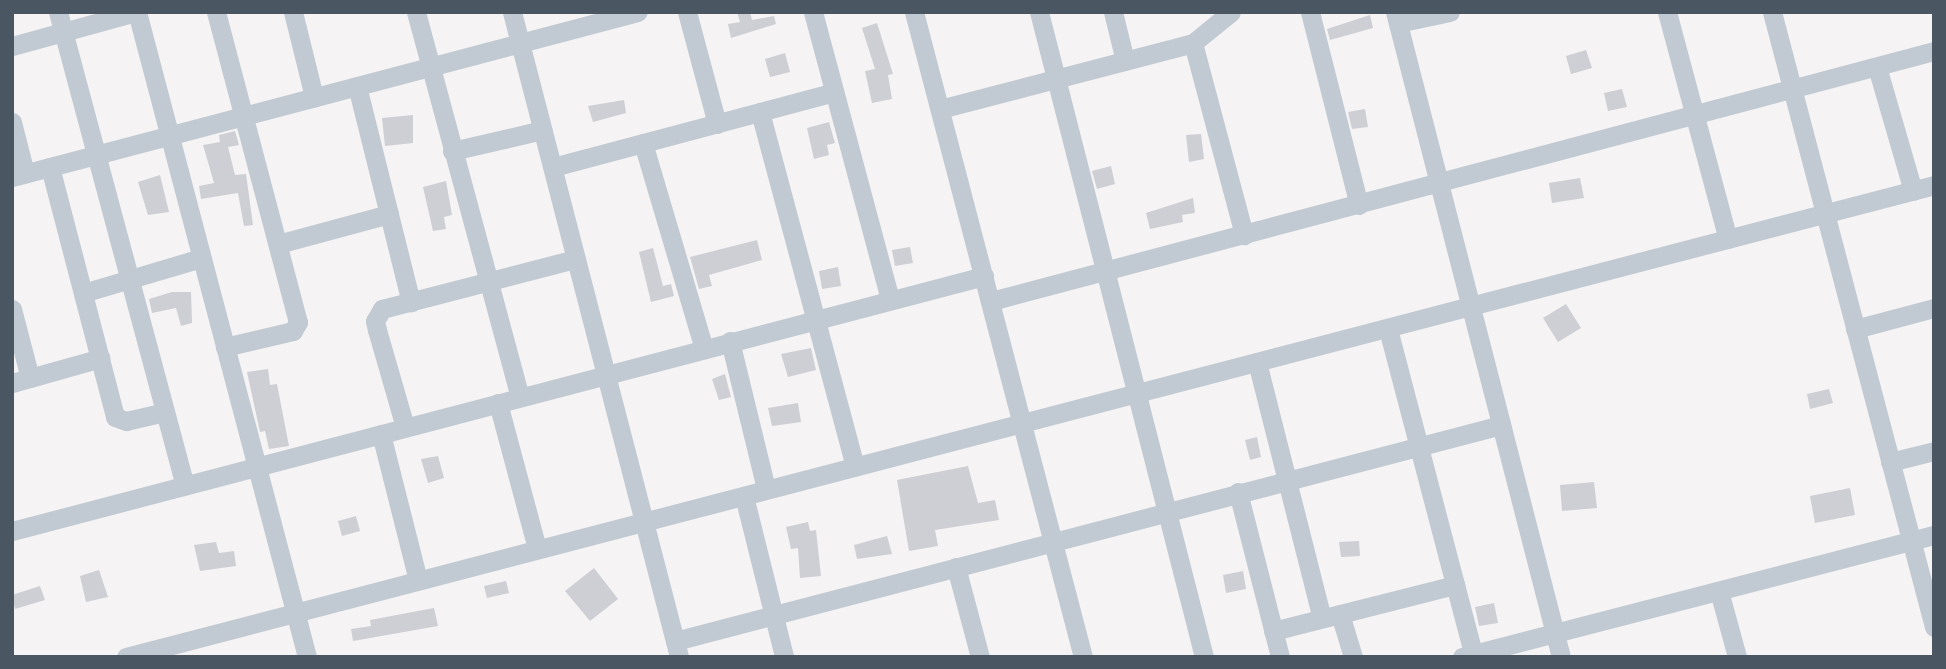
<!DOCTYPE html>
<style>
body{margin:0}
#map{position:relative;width:1946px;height:669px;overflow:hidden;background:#f5f3f3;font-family:"Varela Round",sans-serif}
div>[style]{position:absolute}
.building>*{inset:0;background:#cdcfd5}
.street>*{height:19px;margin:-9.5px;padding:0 9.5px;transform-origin:9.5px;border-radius:9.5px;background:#c1cad2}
span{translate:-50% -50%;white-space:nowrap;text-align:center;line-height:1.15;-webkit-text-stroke:7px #fff;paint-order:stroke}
.frame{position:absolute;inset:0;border:14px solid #4a5661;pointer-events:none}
</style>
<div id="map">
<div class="building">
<i style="clip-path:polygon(737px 12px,750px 12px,752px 20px,774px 16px,776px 24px,731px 38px,728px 24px,740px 22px)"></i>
<i style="clip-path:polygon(1370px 15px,1373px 28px,1330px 40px,1327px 29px)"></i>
<i style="clip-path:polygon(877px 23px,893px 74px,888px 75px,892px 99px,872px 103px,865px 71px,875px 69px,862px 28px)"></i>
<i style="clip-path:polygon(1586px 50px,1592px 68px,1571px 74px,1566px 56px)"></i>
<i style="clip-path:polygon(785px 53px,790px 72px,770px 77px,765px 59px)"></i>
<i style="clip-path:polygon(1622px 89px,1627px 107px,1608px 111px,1604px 93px)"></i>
<i style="clip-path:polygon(624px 100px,626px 113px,593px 122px,588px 106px)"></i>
<i style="clip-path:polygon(1365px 109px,1368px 127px,1352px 129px,1348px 112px)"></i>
<i style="clip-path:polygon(413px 115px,413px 143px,385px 146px,382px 118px)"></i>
<i style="clip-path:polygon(829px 122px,835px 143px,827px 145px,829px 155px,814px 159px,807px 128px)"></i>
<i style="clip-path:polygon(235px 131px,239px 145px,228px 147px,235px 175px,246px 174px,253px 225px,244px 226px,238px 193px,201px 199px,199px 186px,214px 183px,203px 145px,220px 142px,219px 135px)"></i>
<i style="clip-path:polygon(1201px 134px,1204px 159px,1189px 162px,1186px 135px)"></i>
<i style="clip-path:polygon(1111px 166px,1115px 184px,1097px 189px,1092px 171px)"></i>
<i style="clip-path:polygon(160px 175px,169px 212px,148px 215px,138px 182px)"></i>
<i style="clip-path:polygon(1580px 178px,1584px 198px,1552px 203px,1549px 183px)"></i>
<i style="clip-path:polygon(446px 181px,452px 215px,444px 217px,446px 229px,433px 231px,423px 187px)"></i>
<i style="clip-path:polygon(1193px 198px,1195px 213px,1182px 215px,1183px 222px,1150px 229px,1146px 213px)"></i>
<i style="clip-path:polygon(757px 240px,762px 260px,709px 275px,712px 286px,699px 289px,690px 257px)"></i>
<i style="clip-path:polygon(910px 247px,913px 263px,895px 266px,892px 250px)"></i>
<i style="clip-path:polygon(653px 248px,663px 286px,671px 284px,674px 296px,651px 302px,639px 252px)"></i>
<i style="clip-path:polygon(838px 267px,841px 286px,822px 289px,819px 271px)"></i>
<i style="clip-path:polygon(172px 292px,191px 292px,192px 323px,181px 326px,176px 308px,152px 313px,149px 299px)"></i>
<i style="clip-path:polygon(1566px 304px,1581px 328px,1558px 342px,1543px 318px)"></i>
<i style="clip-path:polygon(811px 348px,816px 370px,788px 377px,781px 354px)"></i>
<i style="clip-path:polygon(268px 369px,270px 385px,277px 384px,289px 446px,269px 449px,265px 431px,260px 432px,247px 372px)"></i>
<i style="clip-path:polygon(725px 374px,731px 397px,719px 400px,712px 379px)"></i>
<i style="clip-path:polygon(1829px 389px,1833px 403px,1810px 409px,1807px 394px)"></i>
<i style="clip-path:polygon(798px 403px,801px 422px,772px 426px,768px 408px)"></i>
<i style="clip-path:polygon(1257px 437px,1261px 457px,1250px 460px,1245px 440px)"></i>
<i style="clip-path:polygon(438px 456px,444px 478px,428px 483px,421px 459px)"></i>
<i style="clip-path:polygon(968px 466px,978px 503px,995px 500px,999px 520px,935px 530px,938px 546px,909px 551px,897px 480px)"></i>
<i style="clip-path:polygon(1594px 482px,1597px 508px,1562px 511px,1560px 485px)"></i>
<i style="clip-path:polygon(1850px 488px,1855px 515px,1815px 523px,1810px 496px)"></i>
<i style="clip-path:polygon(356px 516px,360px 531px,342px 536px,338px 521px)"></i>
<i style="clip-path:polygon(808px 522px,810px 531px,816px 530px,821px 576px,800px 578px,798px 548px,791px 549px,786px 527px)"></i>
<i style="clip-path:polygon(887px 536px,892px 554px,857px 559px,854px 545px)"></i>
<i style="clip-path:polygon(1359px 541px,1360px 556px,1341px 557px,1339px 542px)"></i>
<i style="clip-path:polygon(216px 542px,219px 553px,234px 551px,236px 566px,200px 571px,194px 545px)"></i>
<i style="clip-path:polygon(594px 568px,618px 599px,590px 621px,565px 591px)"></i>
<i style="clip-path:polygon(99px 570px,108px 597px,86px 602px,80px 576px)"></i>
<i style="clip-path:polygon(1243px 571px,1246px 589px,1226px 593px,1223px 575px)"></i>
<i style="clip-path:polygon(506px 581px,509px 593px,487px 598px,484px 586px)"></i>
<i style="clip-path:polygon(40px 586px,45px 600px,15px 609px,12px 595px)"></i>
<i style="clip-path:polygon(1494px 603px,1498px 623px,1479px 626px,1475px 607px)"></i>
<i style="clip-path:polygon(434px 608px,438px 626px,353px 641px,351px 629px,371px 626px,370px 620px)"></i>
</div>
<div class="street">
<i style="left:58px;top:12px;width:490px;rotate:75deg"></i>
<i style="left:137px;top:12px;width:667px;rotate:75.23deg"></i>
<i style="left:216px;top:12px;width:321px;rotate:75.2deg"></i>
<i style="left:298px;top:322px;width:10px;rotate:119deg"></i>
<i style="left:293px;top:331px;width:70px;rotate:166.8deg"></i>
<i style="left:293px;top:12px;width:88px;rotate:76.1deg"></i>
<i style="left:416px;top:12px;width:399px;rotate:74.9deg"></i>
<i style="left:512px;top:12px;width:666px;rotate:75.48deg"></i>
<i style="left:687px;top:12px;width:116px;rotate:75deg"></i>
<i style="left:813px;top:12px;width:298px;rotate:75deg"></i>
<i style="left:914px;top:12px;width:667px;rotate:75.32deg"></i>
<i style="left:1039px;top:12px;width:666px;rotate:75.65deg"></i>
<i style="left:1113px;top:12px;width:50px;rotate:76.2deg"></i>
<i style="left:1310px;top:12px;width:199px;rotate:75.8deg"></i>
<i style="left:1395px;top:12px;width:666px;rotate:75.57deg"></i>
<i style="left:1667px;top:12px;width:235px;rotate:75deg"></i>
<i style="left:1772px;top:12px;width:636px;rotate:75.24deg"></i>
<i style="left:1398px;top:23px;width:53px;rotate:-11.9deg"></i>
<i style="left:1193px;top:43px;width:199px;rotate:75.1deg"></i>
<i style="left:12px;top:46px;width:129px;rotate:-15.3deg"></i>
<i style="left:1877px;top:67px;width:129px;rotate:73.8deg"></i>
<i style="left:357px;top:86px;width:223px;rotate:76deg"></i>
<i style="left:940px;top:109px;width:261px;rotate:-14.6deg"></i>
<i style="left:1193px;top:43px;width:49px;rotate:-39.2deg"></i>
<i style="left:760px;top:112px;width:367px;rotate:75deg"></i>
<i style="left:12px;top:122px;width:53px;rotate:75.7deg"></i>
<i style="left:643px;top:143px;width:215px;rotate:73.5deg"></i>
<i style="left:452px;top:151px;width:93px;rotate:-13deg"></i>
<i style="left:50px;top:167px;width:258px;rotate:75.4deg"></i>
<i style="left:115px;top:417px;width:12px;rotate:20deg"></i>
<i style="left:126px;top:421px;width:40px;rotate:-13deg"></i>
<i style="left:553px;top:167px;width:291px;rotate:-14.9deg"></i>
<i style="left:12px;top:177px;width:647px;rotate:-14.77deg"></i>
<i style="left:278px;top:244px;width:115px;rotate:-15.1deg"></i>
<i style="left:83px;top:293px;width:123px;rotate:-16.5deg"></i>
<i style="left:991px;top:301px;width:976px;rotate:-14.85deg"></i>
<i style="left:12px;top:309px;width:71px;rotate:75.4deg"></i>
<i style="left:1388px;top:329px;width:339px;rotate:75.3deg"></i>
<i style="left:1855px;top:329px;width:82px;rotate:-14.9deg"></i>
<i style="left:730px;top:341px;width:152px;rotate:76.3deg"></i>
<i style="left:1257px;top:362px;width:264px;rotate:75.8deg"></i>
<i style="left:12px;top:383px;width:92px;rotate:-15.7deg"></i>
<i style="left:498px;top:403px;width:151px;rotate:75deg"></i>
<i style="left:405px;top:427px;width:101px;rotate:-106.1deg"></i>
<i style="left:377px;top:330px;width:9px;rotate:-103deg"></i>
<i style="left:375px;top:321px;width:14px;rotate:-60deg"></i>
<i style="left:382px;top:309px;width:200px;rotate:-14.5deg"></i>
<i style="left:381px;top:434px;width:151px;rotate:75.8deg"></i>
<i style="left:1890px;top:462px;width:45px;rotate:-14deg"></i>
<i style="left:1238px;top:492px;width:170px;rotate:75.7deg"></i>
<i style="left:744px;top:496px;width:166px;rotate:76deg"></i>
<i style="left:12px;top:531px;width:1005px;rotate:-14.7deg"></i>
<i style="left:956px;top:567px;width:93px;rotate:75.1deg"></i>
<i style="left:1719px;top:591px;width:68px;rotate:74.7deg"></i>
<i style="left:1340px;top:614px;width:45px;rotate:73.2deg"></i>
<i style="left:1273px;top:631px;width:188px;rotate:-14.2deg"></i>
<i style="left:675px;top:641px;width:854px;rotate:-14.65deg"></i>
<i style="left:126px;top:657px;width:1869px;rotate:-14.63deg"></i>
<i style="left:1462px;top:657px;width:488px;rotate:-14.5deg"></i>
</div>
<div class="frame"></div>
</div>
